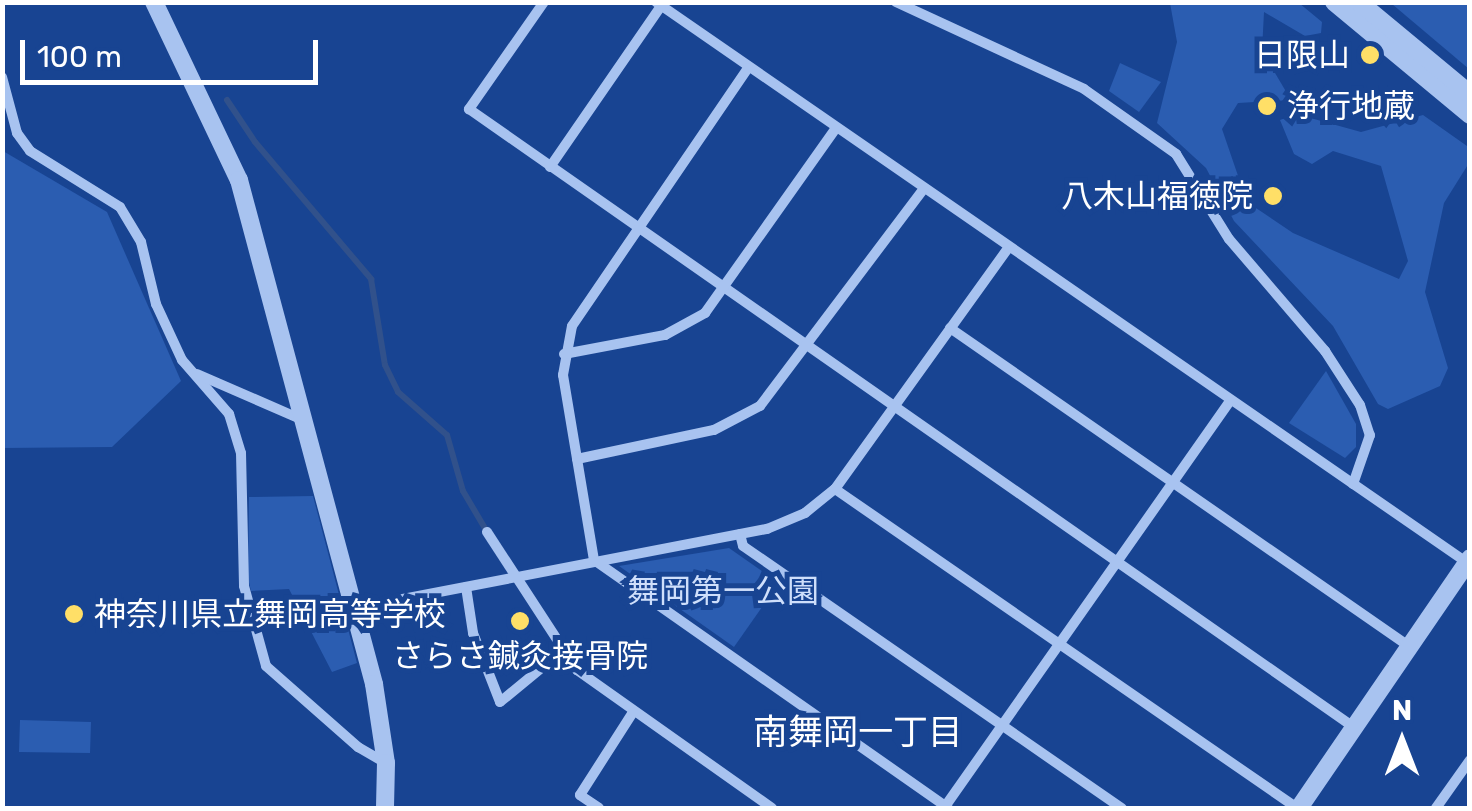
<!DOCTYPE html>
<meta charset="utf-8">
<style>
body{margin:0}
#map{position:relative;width:1472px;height:811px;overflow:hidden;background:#184492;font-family:Rubik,"Noto Sans JP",sans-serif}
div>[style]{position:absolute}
.green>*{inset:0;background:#2b5db1}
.stream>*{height:6px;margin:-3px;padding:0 3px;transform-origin:3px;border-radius:3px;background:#31518b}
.minor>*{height:10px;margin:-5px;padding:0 5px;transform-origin:5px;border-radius:5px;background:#a8c3f0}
.tertiary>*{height:18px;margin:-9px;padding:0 9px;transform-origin:9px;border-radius:9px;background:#a8c3f0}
.dots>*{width:28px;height:28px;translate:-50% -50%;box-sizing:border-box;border:5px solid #184492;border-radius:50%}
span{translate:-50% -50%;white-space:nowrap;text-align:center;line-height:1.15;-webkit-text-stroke:10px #184492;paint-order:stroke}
.poi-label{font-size:32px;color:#fff}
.right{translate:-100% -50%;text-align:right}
.left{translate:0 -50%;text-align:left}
.park-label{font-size:32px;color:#cfdffb}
.neighbourhood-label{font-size:35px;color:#fff}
.frame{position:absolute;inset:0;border:5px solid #fff;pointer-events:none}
.north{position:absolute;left:1352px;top:691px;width:100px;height:100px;-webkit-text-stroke:8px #184492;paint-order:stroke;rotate:0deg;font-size:28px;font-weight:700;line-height:40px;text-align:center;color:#fff}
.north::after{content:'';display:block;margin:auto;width:35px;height:45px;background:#fff;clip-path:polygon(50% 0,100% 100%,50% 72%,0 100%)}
.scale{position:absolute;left:20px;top:40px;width:298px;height:45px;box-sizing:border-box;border:5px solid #fff;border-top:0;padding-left:12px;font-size:30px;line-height:35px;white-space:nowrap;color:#fff;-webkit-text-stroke:8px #184492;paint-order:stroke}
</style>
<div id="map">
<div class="green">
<i style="clip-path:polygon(1170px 3px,1299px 3px,1322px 22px,1321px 33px,1305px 36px,1264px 12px,1262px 51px,1291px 100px,1238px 103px,1222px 129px,1247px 202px,1293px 233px,1399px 279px,1408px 261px,1381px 166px,1333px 151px,1312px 164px,1294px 154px,1280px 120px,1296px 114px,1361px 132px,1423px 115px,1467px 146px,1469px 163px,1444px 203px,1425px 292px,1448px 368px,1440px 386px,1388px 409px,1378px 404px,1333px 326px,1234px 221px,1206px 168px,1157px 123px,1177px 42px)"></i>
<i style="clip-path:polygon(1391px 3px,1469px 3px,1469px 69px,1392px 4px)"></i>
<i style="clip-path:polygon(1120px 63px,1161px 82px,1139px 112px,1109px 91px)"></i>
<i style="clip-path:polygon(3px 151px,107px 212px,181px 381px,112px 447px,3px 448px)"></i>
<i style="clip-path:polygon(1326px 371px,1356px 424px,1356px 447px,1345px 458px,1289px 423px)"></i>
<i style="clip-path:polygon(313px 496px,357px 663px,332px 672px,289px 589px,251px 591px,248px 578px,249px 497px)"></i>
<i style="clip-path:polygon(729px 548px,779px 583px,734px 647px,619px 566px)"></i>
<i style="clip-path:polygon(20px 720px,91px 722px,90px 753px,19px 752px)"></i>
</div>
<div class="stream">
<i style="left:227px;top:100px;width:50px;rotate:56.3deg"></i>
<i style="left:255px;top:142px;width:180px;rotate:49.7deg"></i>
<i style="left:371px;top:279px;width:87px;rotate:80.8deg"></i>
<i style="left:385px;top:365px;width:30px;rotate:64deg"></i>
<i style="left:398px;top:392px;width:65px;rotate:41.3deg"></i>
<i style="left:447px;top:435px;width:58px;rotate:74.1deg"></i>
<i style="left:463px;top:491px;width:45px;rotate:59.5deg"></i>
</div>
<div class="minor">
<i style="left:544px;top:2px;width:131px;rotate:125deg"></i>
<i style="left:469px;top:109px;width:1081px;rotate:34.94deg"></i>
<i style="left:656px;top:2px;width:988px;rotate:34.65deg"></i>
<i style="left:896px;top:2px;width:207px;rotate:24.8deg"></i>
<i style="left:1084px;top:89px;width:113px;rotate:35.2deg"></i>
<i style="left:1176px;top:154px;width:100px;rotate:58.1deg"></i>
<i style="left:1229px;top:239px;width:148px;rotate:49.4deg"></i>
<i style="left:1325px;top:351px;width:64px;rotate:57.1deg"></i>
<i style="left:1360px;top:405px;width:32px;rotate:72deg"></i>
<i style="left:1370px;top:435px;width:52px;rotate:109.1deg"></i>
<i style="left:748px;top:68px;width:312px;rotate:124.3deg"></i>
<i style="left:572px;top:326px;width:50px;rotate:100.4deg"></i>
<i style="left:563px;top:375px;width:188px;rotate:80.5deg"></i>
<i style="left:594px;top:560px;width:432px;rotate:35deg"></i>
<i style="left:2px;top:77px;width:58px;rotate:75deg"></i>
<i style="left:17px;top:133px;width:22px;rotate:54deg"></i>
<i style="left:30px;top:151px;width:106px;rotate:31.9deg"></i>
<i style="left:120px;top:207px;width:41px;rotate:59deg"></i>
<i style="left:141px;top:242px;width:64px;rotate:76.4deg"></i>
<i style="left:156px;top:304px;width:62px;rotate:65.1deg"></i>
<i style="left:182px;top:360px;width:72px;rotate:49deg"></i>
<i style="left:229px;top:414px;width:41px;rotate:72.9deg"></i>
<i style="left:241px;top:453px;width:133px;rotate:88.7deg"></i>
<i style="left:244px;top:586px;width:83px;rotate:74.6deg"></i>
<i style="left:266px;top:666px;width:123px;rotate:41.4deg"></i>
<i style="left:358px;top:747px;width:32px;rotate:30deg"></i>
<i style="left:550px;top:167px;width:196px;rotate:-55.4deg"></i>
<i style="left:950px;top:328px;width:560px;rotate:34.74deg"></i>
<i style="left:564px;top:354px;width:103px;rotate:-10.7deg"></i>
<i style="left:665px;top:335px;width:46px;rotate:-28.8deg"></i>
<i style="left:705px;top:313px;width:227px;rotate:-54.7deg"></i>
<i style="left:197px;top:374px;width:116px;rotate:23.5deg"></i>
<i style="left:577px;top:459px;width:140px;rotate:-12deg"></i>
<i style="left:714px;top:430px;width:52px;rotate:-27.6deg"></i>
<i style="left:760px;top:406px;width:273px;rotate:-53deg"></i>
<i style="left:835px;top:489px;width:561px;rotate:34.62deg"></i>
<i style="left:487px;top:532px;width:165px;rotate:56.9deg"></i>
<i style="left:577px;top:670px;width:239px;rotate:35.3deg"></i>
<i style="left:740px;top:534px;width:12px;rotate:76deg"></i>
<i style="left:743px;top:546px;width:461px;rotate:34.7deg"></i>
<i style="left:466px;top:587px;width:47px;rotate:81.3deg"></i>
<i style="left:473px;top:633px;width:74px;rotate:68.6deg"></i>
<i style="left:500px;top:702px;width:80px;rotate:-39.4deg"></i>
<i style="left:356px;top:608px;width:419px;rotate:-10.9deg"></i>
<i style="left:767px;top:529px;width:41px;rotate:-22.8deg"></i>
<i style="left:805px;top:513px;width:38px;rotate:-39deg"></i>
<i style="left:835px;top:489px;width:298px;rotate:-54.3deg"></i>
<i style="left:599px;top:808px;width:23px;rotate:-146deg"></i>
<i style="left:580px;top:795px;width:98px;rotate:-57.4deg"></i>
<i style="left:944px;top:808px;width:496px;rotate:-54.9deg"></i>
<i style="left:1436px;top:808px;width:59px;rotate:-54.7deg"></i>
</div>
<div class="tertiary">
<i style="left:154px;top:2px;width:197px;rotate:64.5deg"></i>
<i style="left:239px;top:180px;width:522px;rotate:75deg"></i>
<i style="left:374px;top:684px;width:80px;rotate:81.4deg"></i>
<i style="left:386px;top:763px;width:45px;rotate:91.3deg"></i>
<i style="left:1334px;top:2px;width:177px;rotate:39.7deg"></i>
<i style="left:1359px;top:2px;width:144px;rotate:39.7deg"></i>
<i style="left:1299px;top:808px;width:303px;rotate:-55.6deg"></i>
</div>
<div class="dots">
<i style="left:1370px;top:55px;background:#ffdf67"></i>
<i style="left:1267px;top:106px;background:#ffdf67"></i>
<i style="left:1273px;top:196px;background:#ffdf67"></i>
<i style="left:74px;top:614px;background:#ffdf67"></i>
<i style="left:520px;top:621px;background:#ffdf67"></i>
</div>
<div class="poi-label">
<span class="right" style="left:1350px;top:55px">日限山</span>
<span class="left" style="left:1287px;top:106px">浄行地蔵</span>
<span class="right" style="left:1253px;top:196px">八木山福徳院</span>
<span class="left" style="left:94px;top:614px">神奈川県立舞岡高等学校</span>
<span style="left:520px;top:656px">さらさ鍼灸接骨院</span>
</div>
<div class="park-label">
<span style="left:723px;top:591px">舞岡第一公園</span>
</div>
<div class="neighbourhood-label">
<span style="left:858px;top:732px">南舞岡一丁目</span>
</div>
<div class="frame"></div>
<div class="north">N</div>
<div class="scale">100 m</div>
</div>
